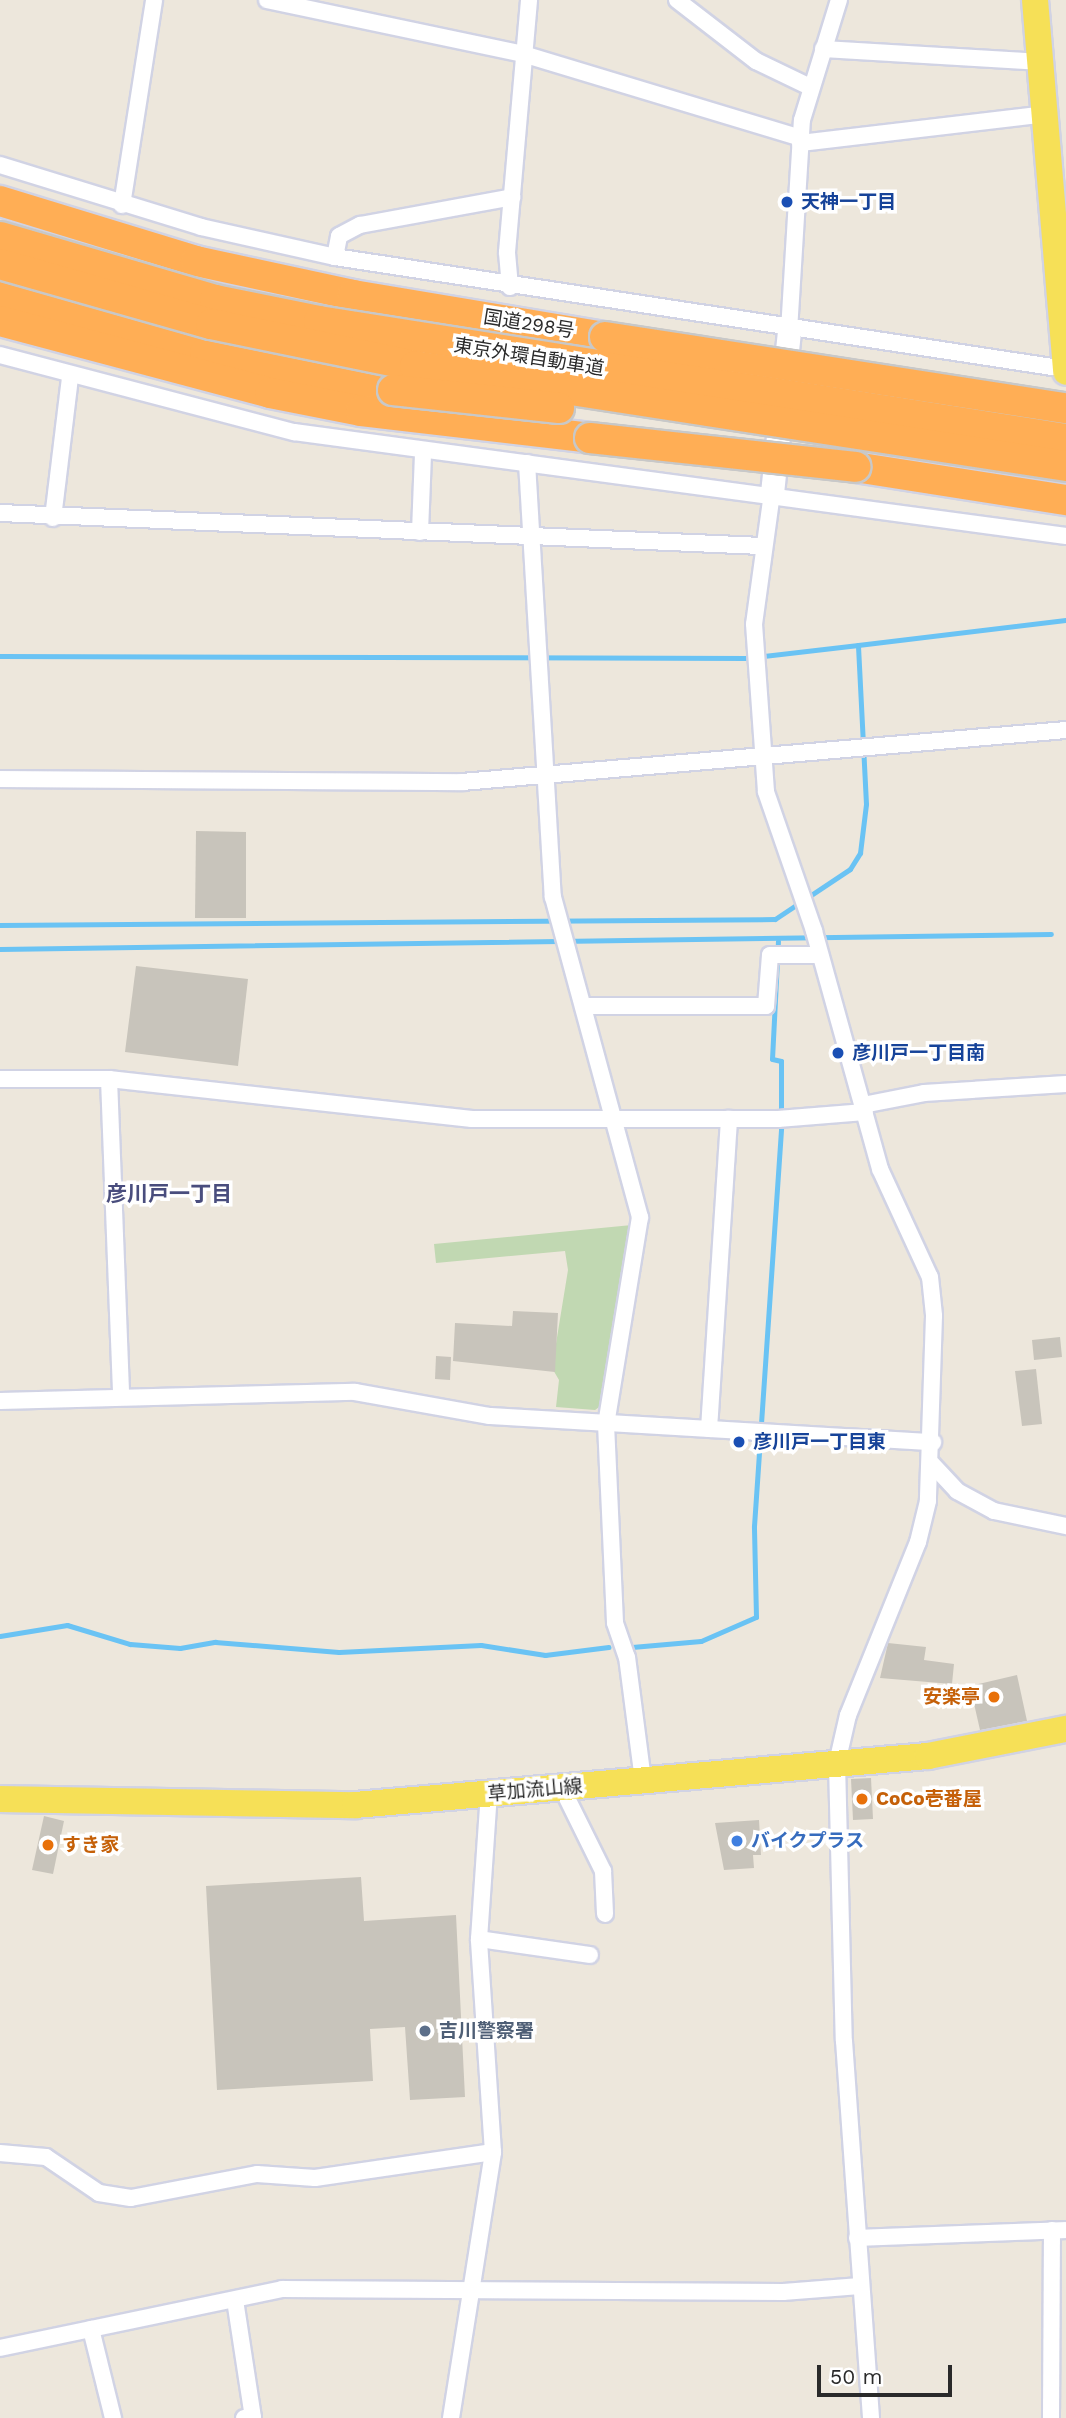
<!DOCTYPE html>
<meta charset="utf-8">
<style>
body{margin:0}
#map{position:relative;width:1066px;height:2418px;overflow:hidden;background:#ede7dc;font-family:"Work Sans","Noto Sans JP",sans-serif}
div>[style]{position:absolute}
.cemetery>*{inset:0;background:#c1d8b2}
.stream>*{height:5px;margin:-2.5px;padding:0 2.5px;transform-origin:2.5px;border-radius:2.5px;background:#6ac3f4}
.building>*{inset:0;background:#c8c4bb}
.roads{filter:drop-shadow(2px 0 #d1d3e4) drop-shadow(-2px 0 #d1d3e4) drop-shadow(0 2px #d1d3e4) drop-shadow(0 -2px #d1d3e4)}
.street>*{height:16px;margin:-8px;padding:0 8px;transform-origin:8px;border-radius:8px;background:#fff}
.secondary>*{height:23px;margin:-11.5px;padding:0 11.5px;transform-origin:11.5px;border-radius:11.5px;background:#fff}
.primary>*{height:26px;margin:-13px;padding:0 13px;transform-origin:13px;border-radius:13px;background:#f6e057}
.highway>*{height:30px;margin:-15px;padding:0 15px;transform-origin:15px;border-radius:15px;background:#ffae55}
.bridges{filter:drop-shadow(2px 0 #c8c8c8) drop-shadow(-2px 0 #c8c8c8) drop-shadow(0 2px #c8c8c8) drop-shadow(0 -2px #c8c8c8)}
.highway-bridge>*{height:30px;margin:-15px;padding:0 15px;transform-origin:15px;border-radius:15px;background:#ffae55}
.dots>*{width:19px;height:19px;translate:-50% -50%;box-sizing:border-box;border:4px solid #fff;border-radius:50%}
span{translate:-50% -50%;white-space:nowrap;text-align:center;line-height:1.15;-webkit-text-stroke:7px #fff;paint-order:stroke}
.transit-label{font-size:19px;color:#164399;font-weight:700}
.left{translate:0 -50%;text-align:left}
.street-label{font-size:19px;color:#2a2a2a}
.food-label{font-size:19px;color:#c56008;font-weight:700}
.right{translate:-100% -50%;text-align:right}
.shop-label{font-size:19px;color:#366cbe;font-weight:700}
.service-label{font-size:19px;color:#4e5e75;font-weight:700}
.neighbourhood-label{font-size:21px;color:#494d7d;font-weight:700}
.scale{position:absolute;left:817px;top:2365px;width:135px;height:32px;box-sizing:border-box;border:4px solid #2a2a2a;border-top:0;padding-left:9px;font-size:21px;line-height:24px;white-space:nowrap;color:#2a2a2a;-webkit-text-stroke:5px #fff;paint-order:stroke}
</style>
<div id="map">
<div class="cemetery">
<i style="clip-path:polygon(632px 1225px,602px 1405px,595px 1410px,556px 1407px,559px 1380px,552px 1368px,568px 1270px,565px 1251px,436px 1263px,434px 1244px)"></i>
</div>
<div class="stream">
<i style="left:0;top:656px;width:747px;rotate:0.15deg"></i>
<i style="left:747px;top:658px;width:112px;rotate:-6.7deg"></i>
<i style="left:0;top:925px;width:775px;rotate:-0.44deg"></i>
<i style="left:775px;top:919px;width:90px;rotate:-33.7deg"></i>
<i style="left:850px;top:869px;width:19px;rotate:-58deg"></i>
<i style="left:860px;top:853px;width:49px;rotate:-83deg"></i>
<i style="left:866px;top:804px;width:159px;rotate:-92.9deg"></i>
<i style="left:858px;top:645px;width:209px;rotate:-6.9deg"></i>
<i style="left:0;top:949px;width:1051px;rotate:-0.82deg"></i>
<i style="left:0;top:1636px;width:68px;rotate:-9.3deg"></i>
<i style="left:67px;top:1625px;width:66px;rotate:16.8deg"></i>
<i style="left:130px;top:1644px;width:50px;rotate:4.6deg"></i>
<i style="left:180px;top:1648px;width:36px;rotate:-10deg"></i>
<i style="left:215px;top:1642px;width:124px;rotate:4.6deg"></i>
<i style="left:339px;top:1652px;width:142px;rotate:-2.8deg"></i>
<i style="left:481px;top:1645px;width:65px;rotate:8.9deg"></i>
<i style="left:545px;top:1655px;width:64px;rotate:-7.2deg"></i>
<i style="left:632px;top:1647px;width:69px;rotate:-5deg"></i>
<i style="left:701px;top:1641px;width:60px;rotate:-23.6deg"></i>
<i style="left:756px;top:1617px;width:91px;rotate:-91.3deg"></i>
<i style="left:754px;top:1526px;width:400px;rotate:-86.1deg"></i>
<i style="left:781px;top:1127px;width:66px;rotate:-90deg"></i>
<i style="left:781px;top:1061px;width:9px;rotate:-167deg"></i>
<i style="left:772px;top:1059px;width:118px;rotate:-87.1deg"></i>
</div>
<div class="building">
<i style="clip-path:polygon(196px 831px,246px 832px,246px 918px,195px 918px)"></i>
<i style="clip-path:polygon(136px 966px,248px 979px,238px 1066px,125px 1052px)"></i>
<i style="clip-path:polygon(513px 1311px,558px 1313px,555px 1372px,453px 1361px,455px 1323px,512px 1326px)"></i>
<i style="clip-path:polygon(1060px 1337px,1062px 1357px,1034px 1360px,1032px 1340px)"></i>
<i style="clip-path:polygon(436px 1356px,451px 1357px,450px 1380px,435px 1379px)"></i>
<i style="clip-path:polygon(1036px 1369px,1042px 1424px,1022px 1426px,1015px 1371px)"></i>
<i style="clip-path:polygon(888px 1643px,926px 1647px,924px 1660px,954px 1664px,952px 1684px,880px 1678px)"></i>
<i style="clip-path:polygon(1017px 1675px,1027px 1721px,980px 1730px,970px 1686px)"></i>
<i style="clip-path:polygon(871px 1778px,873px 1819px,853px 1820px,851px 1779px)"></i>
<i style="clip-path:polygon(44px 1816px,64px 1821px,53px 1874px,32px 1870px)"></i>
<i style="clip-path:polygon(759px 1820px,761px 1855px,753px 1855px,754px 1868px,724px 1870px,715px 1823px)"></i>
<i style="clip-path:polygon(361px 1877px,364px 1921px,456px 1915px,465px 2097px,410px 2100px,405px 2027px,370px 2029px,373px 2081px,217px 2090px,206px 1886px)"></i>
</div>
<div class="roads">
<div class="street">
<i style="left:267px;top:0;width:262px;rotate:11.9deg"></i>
<i style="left:523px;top:54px;width:290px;rotate:16.8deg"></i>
<i style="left:677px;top:0;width:100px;rotate:37.7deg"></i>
<i style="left:756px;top:61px;width:60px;rotate:25.7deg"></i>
<i style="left:823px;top:49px;width:220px;rotate:3.4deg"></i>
<i style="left:800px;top:143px;width:249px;rotate:-6.7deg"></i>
<i style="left:0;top:165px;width:210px;rotate:17.1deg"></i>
<i style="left:201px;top:227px;width:137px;rotate:12.6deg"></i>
<i style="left:335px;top:257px;width:739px;rotate:8.72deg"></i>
<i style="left:122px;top:205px;width:207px;rotate:-81.1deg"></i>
<i style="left:335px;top:257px;width:21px;rotate:-79deg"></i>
<i style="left:339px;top:236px;width:24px;rotate:-28deg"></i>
<i style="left:360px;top:225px;width:155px;rotate:-10.4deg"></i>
<i style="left:510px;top:287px;width:35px;rotate:-95deg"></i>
<i style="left:507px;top:252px;width:253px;rotate:-85deg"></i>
<i style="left:789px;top:331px;width:211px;rotate:-86.5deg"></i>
<i style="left:802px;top:120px;width:126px;rotate:-72.9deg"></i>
<i style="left:0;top:355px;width:304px;rotate:14.7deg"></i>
<i style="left:294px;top:432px;width:779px;rotate:7.67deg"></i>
<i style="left:527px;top:463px;width:435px;rotate:86.6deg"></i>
<i style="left:553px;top:897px;width:332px;rotate:74.8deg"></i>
<i style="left:640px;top:1217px;width:210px;rotate:99.3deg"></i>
<i style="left:606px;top:1424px;width:199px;rotate:87.4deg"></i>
<i style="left:615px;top:1623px;width:36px;rotate:71deg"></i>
<i style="left:627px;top:1657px;width:125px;rotate:82.6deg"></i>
<i style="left:772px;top:493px;width:132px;rotate:97.8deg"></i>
<i style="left:754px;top:624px;width:168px;rotate:85.9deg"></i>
<i style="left:766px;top:792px;width:147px;rotate:70.9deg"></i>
<i style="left:814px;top:931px;width:247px;rotate:74.5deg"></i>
<i style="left:880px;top:1169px;width:119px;rotate:65.2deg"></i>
<i style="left:930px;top:1277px;width:39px;rotate:84deg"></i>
<i style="left:934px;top:1316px;width:185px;rotate:91.9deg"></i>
<i style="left:928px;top:1501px;width:42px;rotate:103.7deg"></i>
<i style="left:918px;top:1542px;width:187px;rotate:112deg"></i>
<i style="left:848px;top:1715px;width:49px;rotate:102.9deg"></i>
<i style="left:837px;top:1763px;width:278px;rotate:88.6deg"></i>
<i style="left:844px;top:2041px;width:378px;rotate:85.9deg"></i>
<i style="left:0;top:513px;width:763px;rotate:2.48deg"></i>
<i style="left:53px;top:518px;width:142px;rotate:-83.1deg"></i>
<i style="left:420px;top:532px;width:79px;rotate:-87.8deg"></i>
<i style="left:0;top:779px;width:462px;rotate:0.4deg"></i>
<i style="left:462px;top:782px;width:606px;rotate:-4.92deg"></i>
<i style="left:583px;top:1006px;width:183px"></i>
<i style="left:766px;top:1006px;width:51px;rotate:-85.5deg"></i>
<i style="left:770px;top:955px;width:50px"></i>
<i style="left:0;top:1079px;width:109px"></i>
<i style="left:109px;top:1079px;width:365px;rotate:6.3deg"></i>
<i style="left:472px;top:1119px;width:306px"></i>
<i style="left:778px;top:1119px;width:87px;rotate:-4.6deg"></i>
<i style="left:109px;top:1079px;width:318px;rotate:87.8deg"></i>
<i style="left:863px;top:1105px;width:62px;rotate:-11.1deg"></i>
<i style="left:924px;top:1093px;width:142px;rotate:-3.6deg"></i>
<i style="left:0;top:1401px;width:355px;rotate:-1.5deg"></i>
<i style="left:355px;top:1392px;width:137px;rotate:10.1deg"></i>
<i style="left:490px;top:1416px;width:444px;rotate:3.4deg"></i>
<i style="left:709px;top:1429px;width:311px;rotate:-86.3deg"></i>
<i style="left:932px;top:1464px;width:37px;rotate:47deg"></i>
<i style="left:957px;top:1491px;width:42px;rotate:28.4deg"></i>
<i style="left:994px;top:1511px;width:74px;rotate:11.8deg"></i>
<i style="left:562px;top:1788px;width:93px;rotate:63.7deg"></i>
<i style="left:603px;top:1871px;width:43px;rotate:87.3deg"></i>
<i style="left:479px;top:1939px;width:112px;rotate:8.2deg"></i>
<i style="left:0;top:2153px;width:46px;rotate:5deg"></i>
<i style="left:46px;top:2157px;width:64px;rotate:34.2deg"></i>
<i style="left:99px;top:2193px;width:32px;rotate:9deg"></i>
<i style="left:131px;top:2198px;width:128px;rotate:-10.8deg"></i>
<i style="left:257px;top:2174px;width:58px;rotate:3.9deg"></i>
<i style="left:315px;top:2178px;width:180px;rotate:-8.3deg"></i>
<i style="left:857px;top:2238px;width:209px;rotate:-2.2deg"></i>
<i style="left:235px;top:2300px;width:118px;rotate:81.3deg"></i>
<i style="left:253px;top:2417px;width:9px;rotate:174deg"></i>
<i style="left:91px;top:2329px;width:92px;rotate:76.1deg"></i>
<i style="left:0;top:2348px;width:288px;rotate:-11.8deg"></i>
<i style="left:282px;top:2289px;width:501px;rotate:0.34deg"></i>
<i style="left:783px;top:2292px;width:77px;rotate:-4.5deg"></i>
<i style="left:451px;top:2418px;width:269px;rotate:-81deg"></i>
<i style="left:493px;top:2152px;width:213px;rotate:-93.8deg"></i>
<i style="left:479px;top:1939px;width:145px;rotate:-86.1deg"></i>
<i style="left:1051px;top:2418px;width:188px;rotate:-89.7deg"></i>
</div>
<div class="secondary">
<i style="left:772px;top:493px;width:163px;rotate:-84deg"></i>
</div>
<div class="primary">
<i style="left:1035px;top:0;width:373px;rotate:85.2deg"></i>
<i style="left:0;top:1799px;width:355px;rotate:1deg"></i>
<i style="left:355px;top:1805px;width:575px;rotate:-4.89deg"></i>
<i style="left:928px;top:1756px;width:141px;rotate:-11.1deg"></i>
</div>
<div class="highway">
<i style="left:0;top:201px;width:205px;rotate:17deg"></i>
<i style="left:196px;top:261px;width:161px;rotate:12.2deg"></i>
<i style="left:353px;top:295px;width:255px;rotate:9.5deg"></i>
<i style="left:0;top:293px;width:214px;rotate:16.3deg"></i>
<i style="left:205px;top:353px;width:192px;rotate:11.1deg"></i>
<i style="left:0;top:321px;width:279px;rotate:14.9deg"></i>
<i style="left:270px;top:393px;width:93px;rotate:11.2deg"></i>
<i style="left:361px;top:411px;width:231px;rotate:6.7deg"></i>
<i style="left:855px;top:467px;width:214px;rotate:8.9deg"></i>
</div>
</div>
<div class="bridges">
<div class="highway-bridge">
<i style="left:0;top:237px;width:224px;rotate:16.3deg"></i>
<i style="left:215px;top:300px;width:106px;rotate:11.4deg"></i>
<i style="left:319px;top:321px;width:756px;rotate:8.98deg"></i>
<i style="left:0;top:264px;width:219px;rotate:15.9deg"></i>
<i style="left:211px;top:324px;width:208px;rotate:11.6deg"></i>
<i style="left:415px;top:366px;width:659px;rotate:8.73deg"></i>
<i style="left:605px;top:337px;width:466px;rotate:8.8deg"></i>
<i style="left:393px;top:390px;width:167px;rotate:6.2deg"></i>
<i style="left:590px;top:438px;width:267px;rotate:6.2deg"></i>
</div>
</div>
<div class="dots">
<i style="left:787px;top:202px;background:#1a4fb4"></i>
<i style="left:838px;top:1053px;background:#1a4fb4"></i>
<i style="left:739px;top:1442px;background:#1a4fb4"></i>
<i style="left:994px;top:1697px;background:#e8710a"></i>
<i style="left:862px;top:1799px;background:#e8710a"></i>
<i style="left:737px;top:1841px;background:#3f7fe0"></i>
<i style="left:48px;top:1845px;background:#e8710a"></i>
<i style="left:425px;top:2031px;background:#5c6f8a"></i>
</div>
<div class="transit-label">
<span class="left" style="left:801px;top:202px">天神一丁目</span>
<span class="left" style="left:852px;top:1053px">彦川戸一丁目南</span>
<span class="left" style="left:753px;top:1442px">彦川戸一丁目東</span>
</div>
<div class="street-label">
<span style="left:529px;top:324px;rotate:9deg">国道298号</span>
<span style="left:529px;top:357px;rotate:9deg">東京外環自動車道</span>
<span style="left:535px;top:1790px;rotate:-5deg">草加流山線</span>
</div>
<div class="food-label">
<span class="right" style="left:980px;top:1697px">安楽亭</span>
<span class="left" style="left:876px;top:1799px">CoCo壱番屋</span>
<span class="left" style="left:62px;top:1845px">すき家</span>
</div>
<div class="shop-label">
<span class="left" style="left:751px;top:1841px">バイクプラス</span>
</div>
<div class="service-label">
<span class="left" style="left:439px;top:2031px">吉川警察署</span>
</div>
<div class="neighbourhood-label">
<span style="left:169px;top:1194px">彦川戸一丁目</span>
</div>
<div class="scale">50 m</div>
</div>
